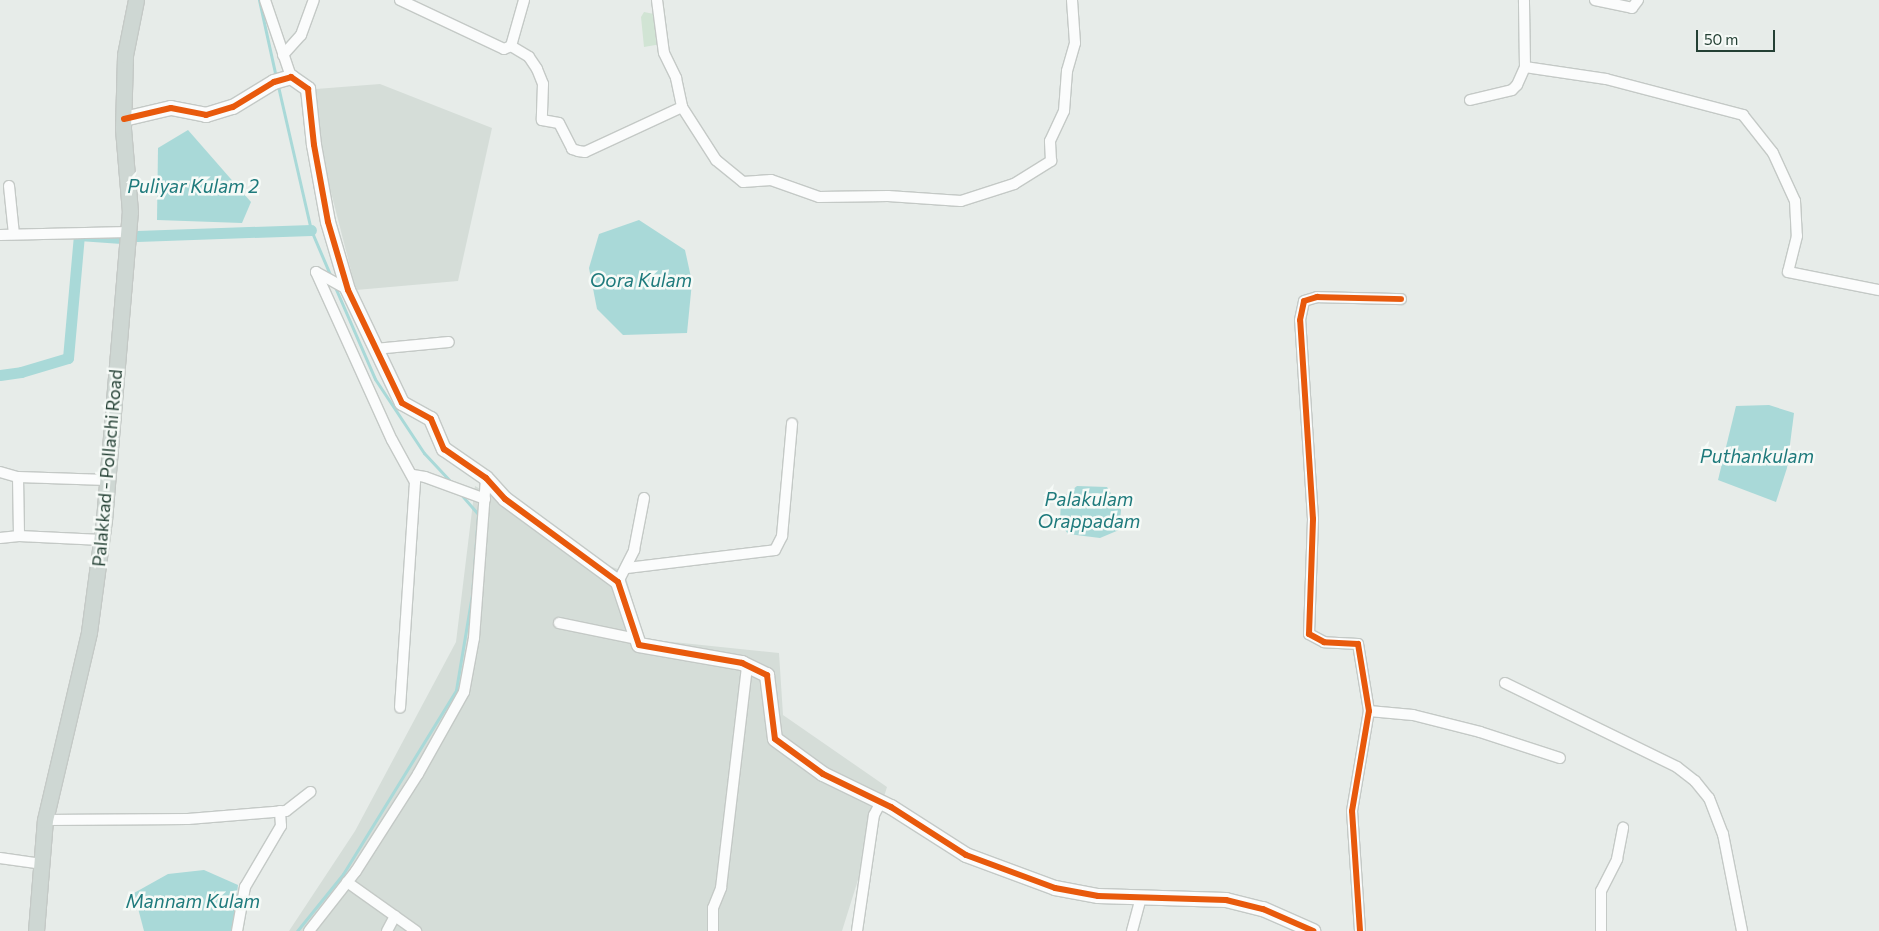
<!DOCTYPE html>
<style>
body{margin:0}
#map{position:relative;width:1879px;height:931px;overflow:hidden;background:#e7ece9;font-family:Commissioner,sans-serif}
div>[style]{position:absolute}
.built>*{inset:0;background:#d5ddd8}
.green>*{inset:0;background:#d1e4d4}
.water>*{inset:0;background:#a9d9d8}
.stream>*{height:3px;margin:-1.5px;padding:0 1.5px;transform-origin:1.5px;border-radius:1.5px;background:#a9d9d8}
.canal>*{height:11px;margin:-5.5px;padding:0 5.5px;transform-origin:5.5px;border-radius:5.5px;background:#a9d9d8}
.roads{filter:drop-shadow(1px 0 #c4c9c6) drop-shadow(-1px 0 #c4c9c6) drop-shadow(0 1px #c4c9c6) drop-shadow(0 -1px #c4c9c6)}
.street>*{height:10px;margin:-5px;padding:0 5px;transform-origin:5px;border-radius:5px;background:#fbfcfc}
.secondary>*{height:14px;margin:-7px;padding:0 7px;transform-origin:7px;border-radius:7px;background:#fbfcfc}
.primary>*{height:15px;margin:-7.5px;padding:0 7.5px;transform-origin:7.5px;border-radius:7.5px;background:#ced7d3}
.cycleway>*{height:6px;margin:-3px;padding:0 3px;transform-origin:3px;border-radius:3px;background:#e8590c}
span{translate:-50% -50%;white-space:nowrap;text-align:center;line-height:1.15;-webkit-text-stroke:5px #f6faf7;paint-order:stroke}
.street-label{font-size:18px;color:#244034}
.water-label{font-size:19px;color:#1e7a7c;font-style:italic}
.scale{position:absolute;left:1696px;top:30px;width:79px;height:22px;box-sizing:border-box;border:2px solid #244034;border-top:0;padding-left:6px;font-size:15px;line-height:18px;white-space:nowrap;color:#244034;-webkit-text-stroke:4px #f6faf7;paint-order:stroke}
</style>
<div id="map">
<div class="built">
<i style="clip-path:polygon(380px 84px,492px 128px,458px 281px,356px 290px,321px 153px,316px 89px)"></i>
<i style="clip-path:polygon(475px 486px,542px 524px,585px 558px,624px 571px,644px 639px,779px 653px,783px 715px,887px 787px,842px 931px,289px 931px,355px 831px,456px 642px)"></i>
</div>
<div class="green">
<i style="clip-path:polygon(644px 12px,654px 14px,661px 44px,644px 47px,641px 17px)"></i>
</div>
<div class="water">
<i style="clip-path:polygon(188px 130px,251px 202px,242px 223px,157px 220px,158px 148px)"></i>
<i style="clip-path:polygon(639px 220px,685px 250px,692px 282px,687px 333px,623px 335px,597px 309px,589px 268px,599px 234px)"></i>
<i style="clip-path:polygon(1769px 405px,1794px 413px,1787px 468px,1776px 502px,1718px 480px,1736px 406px)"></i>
<i style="clip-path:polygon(1077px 486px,1107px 487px,1121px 510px,1119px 530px,1100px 538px,1068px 534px,1060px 523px,1061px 499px)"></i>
<i style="clip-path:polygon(204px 870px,238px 885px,232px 931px,144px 931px,134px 893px,168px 874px)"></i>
</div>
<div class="stream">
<i style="left:259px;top:0;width:79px;rotate:77.6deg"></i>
<i style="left:278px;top:86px;width:148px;rotate:77.1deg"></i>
<i style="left:311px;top:230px;width:51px;rotate:66.9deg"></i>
<i style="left:335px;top:287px;width:100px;rotate:66.5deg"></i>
<i style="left:375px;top:379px;width:89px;rotate:56.5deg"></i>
<i style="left:424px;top:453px;width:40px;rotate:47deg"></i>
<i style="left:297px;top:931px;width:73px;rotate:-51.1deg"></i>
<i style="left:343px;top:874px;width:216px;rotate:-58.4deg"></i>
<i style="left:456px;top:690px;width:97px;rotate:-80.5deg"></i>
<i style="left:472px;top:594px;width:80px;rotate:-85.7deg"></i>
<i style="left:478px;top:514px;width:28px;rotate:-131deg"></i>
</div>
<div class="canal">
<i style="left:137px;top:236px;width:174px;rotate:-2deg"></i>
<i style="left:0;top:375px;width:21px;rotate:-8deg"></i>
<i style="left:21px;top:372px;width:49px;rotate:-16.6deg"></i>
<i style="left:68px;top:358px;width:123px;rotate:-84.9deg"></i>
<i style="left:79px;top:235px;width:39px;rotate:4deg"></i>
</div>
<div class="roads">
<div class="street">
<i style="left:265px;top:0;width:81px;rotate:71.3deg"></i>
<i style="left:400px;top:0;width:115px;rotate:25.2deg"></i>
<i style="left:504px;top:49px;width:8px;rotate:-23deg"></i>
<i style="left:511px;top:46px;width:48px;rotate:-74.2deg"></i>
<i style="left:657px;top:0;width:53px;rotate:82.5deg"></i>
<i style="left:664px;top:53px;width:28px;rotate:64deg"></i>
<i style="left:676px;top:78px;width:30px;rotate:78deg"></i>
<i style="left:682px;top:107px;width:63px;rotate:57.3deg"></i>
<i style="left:716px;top:160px;width:35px;rotate:39deg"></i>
<i style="left:743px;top:182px;width:28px;rotate:-4deg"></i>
<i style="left:771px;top:180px;width:51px;rotate:19.5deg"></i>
<i style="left:819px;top:197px;width:69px;rotate:-0.8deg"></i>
<i style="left:888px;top:196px;width:73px;rotate:3.9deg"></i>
<i style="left:961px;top:201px;width:56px;rotate:-17.8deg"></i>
<i style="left:1014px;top:184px;width:44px;rotate:-31.9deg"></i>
<i style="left:1051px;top:161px;width:20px;rotate:-93deg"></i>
<i style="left:1050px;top:141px;width:33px;rotate:-65deg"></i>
<i style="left:1064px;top:111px;width:40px;rotate:-85.7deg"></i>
<i style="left:1067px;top:71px;width:29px;rotate:-74deg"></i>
<i style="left:1075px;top:43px;width:43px;rotate:-94deg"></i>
<i style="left:1595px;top:0;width:38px;rotate:12deg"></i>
<i style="left:1632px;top:8px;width:10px;rotate:-53deg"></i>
<i style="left:511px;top:46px;width:21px;rotate:31deg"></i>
<i style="left:529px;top:57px;width:14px;rotate:56deg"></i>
<i style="left:537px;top:69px;width:16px;rotate:68deg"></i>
<i style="left:543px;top:84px;width:36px;rotate:92deg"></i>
<i style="left:542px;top:120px;width:17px;rotate:10deg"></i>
<i style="left:559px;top:123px;width:29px;rotate:63deg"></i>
<i style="left:572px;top:149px;width:6px;rotate:18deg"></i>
<i style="left:578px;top:151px;width:7px;rotate:8deg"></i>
<i style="left:585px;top:152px;width:107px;rotate:-24.9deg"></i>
<i style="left:283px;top:55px;width:27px;rotate:-48deg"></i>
<i style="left:301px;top:35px;width:37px;rotate:-70deg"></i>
<i style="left:1525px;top:67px;width:82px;rotate:8.4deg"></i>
<i style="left:1606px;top:79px;width:142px;rotate:14.7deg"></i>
<i style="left:1743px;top:115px;width:48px;rotate:51.7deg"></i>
<i style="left:1773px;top:153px;width:53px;rotate:65.4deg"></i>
<i style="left:1795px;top:201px;width:35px;rotate:87deg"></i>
<i style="left:1797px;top:236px;width:37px;rotate:104deg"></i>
<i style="left:1788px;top:272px;width:93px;rotate:11.2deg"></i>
<i style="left:1470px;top:100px;width:43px;rotate:-13.4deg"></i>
<i style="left:1512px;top:90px;width:7px;rotate:-45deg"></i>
<i style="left:1517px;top:85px;width:20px;rotate:-66deg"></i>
<i style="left:1525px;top:67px;width:67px;rotate:-90.9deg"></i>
<i style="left:9px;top:186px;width:48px;rotate:84.1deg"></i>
<i style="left:0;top:235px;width:128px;rotate:-1.3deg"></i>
<i style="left:316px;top:272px;width:184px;rotate:65.7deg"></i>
<i style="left:392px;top:440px;width:48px;rotate:61.3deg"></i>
<i style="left:415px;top:482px;width:226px;rotate:93.8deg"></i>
<i style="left:316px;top:272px;width:37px;rotate:29deg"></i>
<i style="left:375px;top:349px;width:74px;rotate:-5.4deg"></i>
<i style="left:0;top:472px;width:19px;rotate:16deg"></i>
<i style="left:18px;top:477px;width:89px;rotate:1.9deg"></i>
<i style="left:413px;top:475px;width:12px;rotate:9deg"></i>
<i style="left:425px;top:477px;width:64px;rotate:20.1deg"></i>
<i style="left:18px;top:477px;width:59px;rotate:89deg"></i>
<i style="left:0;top:538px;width:19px;rotate:-6deg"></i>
<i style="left:19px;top:536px;width:83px;rotate:2.8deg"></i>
<i style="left:627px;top:568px;width:149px;rotate:-6.9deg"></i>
<i style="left:775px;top:550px;width:16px;rotate:-63deg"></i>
<i style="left:782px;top:536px;width:113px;rotate:-84.9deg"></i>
<i style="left:618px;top:582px;width:36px;rotate:-63deg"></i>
<i style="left:634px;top:550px;width:53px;rotate:-79.1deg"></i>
<i style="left:559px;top:623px;width:80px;rotate:11.6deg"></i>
<i style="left:1505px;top:683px;width:191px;rotate:26deg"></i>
<i style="left:1677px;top:767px;width:23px;rotate:38deg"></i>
<i style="left:1695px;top:781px;width:22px;rotate:51deg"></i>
<i style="left:1709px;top:798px;width:39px;rotate:69deg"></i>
<i style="left:1723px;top:834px;width:99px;rotate:78.9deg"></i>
<i style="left:1369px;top:711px;width:44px;rotate:5.2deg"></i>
<i style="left:1413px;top:715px;width:69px;rotate:14.2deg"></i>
<i style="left:1480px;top:732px;width:84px;rotate:18deg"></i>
<i style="left:45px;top:820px;width:143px;rotate:-0.4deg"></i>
<i style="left:188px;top:819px;width:98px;rotate:-4.7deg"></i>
<i style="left:286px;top:811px;width:31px;rotate:-38deg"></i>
<i style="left:0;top:858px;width:42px;rotate:8.1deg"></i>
<i style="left:347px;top:882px;width:85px;rotate:35.4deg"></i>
<i style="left:237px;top:931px;width:45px;rotate:-79.7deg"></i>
<i style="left:245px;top:887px;width:71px;rotate:-59.5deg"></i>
<i style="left:281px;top:826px;width:15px;rotate:-94deg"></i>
<i style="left:309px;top:931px;width:76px;rotate:-51.9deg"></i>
<i style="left:356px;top:871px;width:115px;rotate:-57.4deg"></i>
<i style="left:418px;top:774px;width:94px;rotate:-60.7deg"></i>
<i style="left:464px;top:692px;width:55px;rotate:-79.5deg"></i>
<i style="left:474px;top:638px;width:160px;rotate:-85.7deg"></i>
<i style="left:387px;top:931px;width:17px;rotate:-62deg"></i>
<i style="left:713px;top:931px;width:23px;rotate:-90deg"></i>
<i style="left:713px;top:908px;width:22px;rotate:-68deg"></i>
<i style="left:721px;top:888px;width:224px;rotate:-83.3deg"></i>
<i style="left:857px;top:931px;width:117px;rotate:-81.7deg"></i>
<i style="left:874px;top:815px;width:15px;rotate:-62deg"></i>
<i style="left:1132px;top:931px;width:35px;rotate:-75deg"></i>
<i style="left:1360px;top:931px;width:120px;rotate:-93.8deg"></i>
<i style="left:1352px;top:811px;width:101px;rotate:-80.4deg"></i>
<i style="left:1369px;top:711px;width:68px;rotate:-99.3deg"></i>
<i style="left:1358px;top:644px;width:34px;rotate:-177deg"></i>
<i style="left:1324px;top:642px;width:17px;rotate:-152deg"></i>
<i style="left:1309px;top:634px;width:115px;rotate:-88deg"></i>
<i style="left:1313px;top:519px;width:199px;rotate:-93.7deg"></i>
<i style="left:1300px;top:320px;width:19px;rotate:-78deg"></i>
<i style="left:1304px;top:301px;width:14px;rotate:-17deg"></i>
<i style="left:1317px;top:297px;width:84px;rotate:1.4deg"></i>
<i style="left:1601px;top:931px;width:40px;rotate:-90deg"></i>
<i style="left:1601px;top:891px;width:36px;rotate:-63deg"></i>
<i style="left:1617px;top:859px;width:32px;rotate:-79deg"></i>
</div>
<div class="secondary">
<i style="left:124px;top:119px;width:48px;rotate:-13.2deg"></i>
<i style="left:171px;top:108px;width:36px;rotate:11deg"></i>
<i style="left:206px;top:115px;width:28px;rotate:-17deg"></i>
<i style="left:233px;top:107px;width:48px;rotate:-31.4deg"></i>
<i style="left:274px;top:82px;width:18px;rotate:-16deg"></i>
<i style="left:291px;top:77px;width:21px;rotate:35deg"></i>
<i style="left:308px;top:89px;width:56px;rotate:83.9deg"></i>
<i style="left:314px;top:145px;width:78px;rotate:79.7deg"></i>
<i style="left:328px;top:222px;width:71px;rotate:73.6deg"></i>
<i style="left:348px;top:290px;width:125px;rotate:64.5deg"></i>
<i style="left:402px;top:403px;width:33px;rotate:29deg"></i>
<i style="left:431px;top:419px;width:33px;rotate:67deg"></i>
<i style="left:444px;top:449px;width:51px;rotate:34.6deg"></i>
<i style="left:486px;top:478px;width:28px;rotate:48deg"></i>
<i style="left:505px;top:499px;width:140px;rotate:36.3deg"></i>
<i style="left:618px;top:582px;width:66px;rotate:71.6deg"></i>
<i style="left:639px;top:645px;width:105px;rotate:9.9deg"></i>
<i style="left:742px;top:663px;width:28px;rotate:26deg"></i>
<i style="left:767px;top:675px;width:64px;rotate:82.9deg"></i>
<i style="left:775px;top:739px;width:59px;rotate:36.1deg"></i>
<i style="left:823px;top:774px;width:76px;rotate:25.9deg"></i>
<i style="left:891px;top:807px;width:89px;rotate:32.6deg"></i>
<i style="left:966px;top:855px;width:95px;rotate:20.3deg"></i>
<i style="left:1055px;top:888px;width:44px;rotate:10.5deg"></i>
<i style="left:1098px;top:896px;width:128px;rotate:1.8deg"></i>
<i style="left:1226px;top:900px;width:38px;rotate:14deg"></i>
<i style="left:1263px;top:909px;width:55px;rotate:23.7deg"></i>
</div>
<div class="primary">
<i style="left:36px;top:931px;width:111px;rotate:-85.4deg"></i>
<i style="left:45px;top:820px;width:193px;rotate:-76.8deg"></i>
<i style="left:89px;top:632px;width:113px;rotate:-82.4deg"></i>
<i style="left:104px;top:520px;width:309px;rotate:-85.2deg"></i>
<i style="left:130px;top:212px;width:84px;rotate:-94.8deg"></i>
<i style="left:123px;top:128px;width:73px;rotate:-88.4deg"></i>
<i style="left:125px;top:55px;width:56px;rotate:-78.7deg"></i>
</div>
</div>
<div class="cycleway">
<i style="left:124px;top:119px;width:48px;rotate:-13.2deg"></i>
<i style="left:171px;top:108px;width:36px;rotate:11deg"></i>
<i style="left:206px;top:115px;width:28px;rotate:-17deg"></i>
<i style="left:233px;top:107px;width:48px;rotate:-31.4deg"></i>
<i style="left:274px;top:82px;width:18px;rotate:-16deg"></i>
<i style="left:291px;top:77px;width:21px;rotate:35deg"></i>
<i style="left:308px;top:89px;width:56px;rotate:83.9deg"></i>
<i style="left:314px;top:145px;width:78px;rotate:79.7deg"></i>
<i style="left:328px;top:222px;width:71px;rotate:73.6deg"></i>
<i style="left:348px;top:290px;width:125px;rotate:64.5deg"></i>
<i style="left:402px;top:403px;width:33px;rotate:29deg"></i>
<i style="left:431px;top:419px;width:33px;rotate:67deg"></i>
<i style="left:444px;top:449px;width:51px;rotate:34.6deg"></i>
<i style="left:486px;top:478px;width:28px;rotate:48deg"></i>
<i style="left:505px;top:499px;width:140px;rotate:36.3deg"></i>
<i style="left:618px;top:582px;width:66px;rotate:71.6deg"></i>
<i style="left:639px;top:645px;width:105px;rotate:9.9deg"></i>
<i style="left:742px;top:663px;width:28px;rotate:26deg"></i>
<i style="left:767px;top:675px;width:64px;rotate:82.9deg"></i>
<i style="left:775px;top:739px;width:59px;rotate:36.1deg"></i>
<i style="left:823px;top:774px;width:76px;rotate:25.9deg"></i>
<i style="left:891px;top:807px;width:89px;rotate:32.6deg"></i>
<i style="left:966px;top:855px;width:95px;rotate:20.3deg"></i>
<i style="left:1055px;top:888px;width:44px;rotate:10.5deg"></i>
<i style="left:1098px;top:896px;width:128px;rotate:1.8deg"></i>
<i style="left:1226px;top:900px;width:38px;rotate:14deg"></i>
<i style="left:1263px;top:909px;width:55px;rotate:23.7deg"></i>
<i style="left:1360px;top:931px;width:120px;rotate:-93.8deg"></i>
<i style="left:1352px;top:811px;width:101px;rotate:-80.4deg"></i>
<i style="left:1369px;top:711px;width:68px;rotate:-99.3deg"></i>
<i style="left:1358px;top:644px;width:34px;rotate:-177deg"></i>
<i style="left:1324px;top:642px;width:17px;rotate:-152deg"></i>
<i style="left:1309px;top:634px;width:115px;rotate:-88deg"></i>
<i style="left:1313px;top:519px;width:199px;rotate:-93.7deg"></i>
<i style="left:1300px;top:320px;width:19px;rotate:-78deg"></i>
<i style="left:1304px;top:301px;width:14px;rotate:-17deg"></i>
<i style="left:1317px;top:297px;width:84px;rotate:1.4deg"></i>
</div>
<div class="street-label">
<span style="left:107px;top:468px;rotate:-85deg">Palakkad - Pollachi Road</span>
</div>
<div class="water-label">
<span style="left:193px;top:186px">Puliyar Kulam 2</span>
<span style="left:641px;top:280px">Oora Kulam</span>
<span style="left:1757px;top:456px">Puthankulam</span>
<span style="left:1089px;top:510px">Palakulam<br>Orappadam</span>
<span style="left:193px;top:901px">Mannam Kulam</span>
</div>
<div class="scale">50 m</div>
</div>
